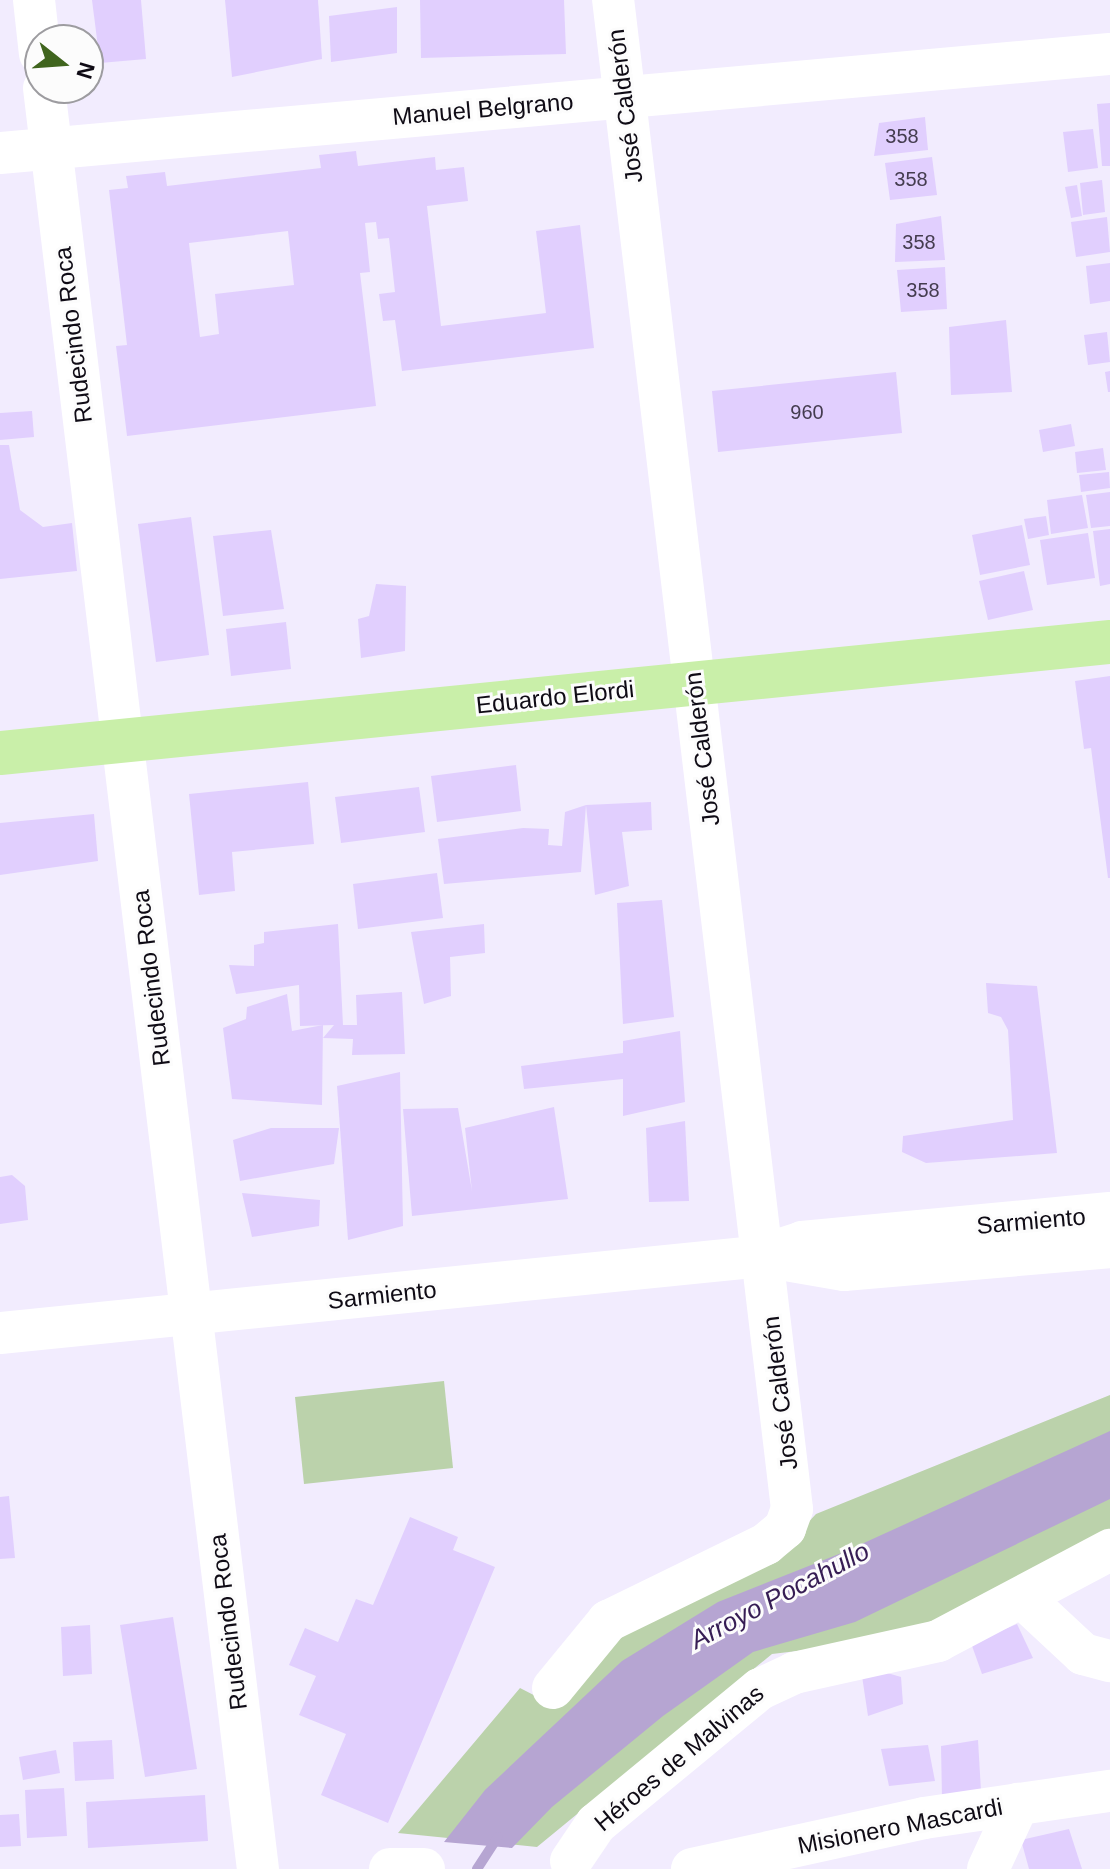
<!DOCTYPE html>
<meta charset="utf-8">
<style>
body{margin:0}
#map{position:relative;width:1110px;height:1869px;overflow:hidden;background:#f2ecfe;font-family:Arial,sans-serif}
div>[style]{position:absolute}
.green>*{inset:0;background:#bbd2ab}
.water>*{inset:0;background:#b6a5d2}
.stream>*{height:10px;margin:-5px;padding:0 5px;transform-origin:5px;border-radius:5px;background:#b6a5d2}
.building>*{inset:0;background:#e1cffe}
.minor>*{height:42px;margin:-21px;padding:0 21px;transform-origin:21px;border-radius:21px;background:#fff}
.major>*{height:44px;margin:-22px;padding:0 22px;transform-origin:22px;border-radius:22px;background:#c9efa9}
span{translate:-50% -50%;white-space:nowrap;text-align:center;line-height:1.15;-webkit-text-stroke:6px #fcfcfc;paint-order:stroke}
.number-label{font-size:20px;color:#443c4f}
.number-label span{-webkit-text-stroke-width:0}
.street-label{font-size:24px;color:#0f0b15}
.water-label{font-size:26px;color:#361d54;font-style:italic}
.north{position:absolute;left:24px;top:24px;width:80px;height:80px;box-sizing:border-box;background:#fcfcfc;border:2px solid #9d9ca0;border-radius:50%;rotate:107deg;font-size:22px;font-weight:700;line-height:32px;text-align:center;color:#0f0b15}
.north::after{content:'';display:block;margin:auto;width:28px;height:36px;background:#40651e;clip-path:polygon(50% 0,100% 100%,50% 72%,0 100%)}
</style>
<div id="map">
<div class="green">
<i style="clip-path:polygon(444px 1381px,453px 1468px,304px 1484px,295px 1397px)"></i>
<i style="clip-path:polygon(1110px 1395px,1110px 1539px,922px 1636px,772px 1654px,537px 1847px,398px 1833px,520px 1688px,553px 1705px,612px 1632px,768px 1565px,816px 1514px)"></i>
</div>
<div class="water">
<i style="clip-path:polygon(1110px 1431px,1110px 1499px,855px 1622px,753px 1652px,663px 1716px,552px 1807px,512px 1848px,444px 1842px,485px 1790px,622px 1661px,718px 1602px,844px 1552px)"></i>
</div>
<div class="stream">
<i style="left:477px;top:1869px;width:38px;rotate:-57deg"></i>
</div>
<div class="building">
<i style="clip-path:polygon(92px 0,141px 0,146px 59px,100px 63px)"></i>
<i style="clip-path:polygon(225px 0,318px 0,322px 59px,232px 77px)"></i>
<i style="clip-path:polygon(420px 0,564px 0,566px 54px,421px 58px)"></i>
<i style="clip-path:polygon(397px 7px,397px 53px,331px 62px,329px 16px)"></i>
<i style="clip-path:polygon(1110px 103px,1110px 166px,1102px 166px,1097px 104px)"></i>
<i style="clip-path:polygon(925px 117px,928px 150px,874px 156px,879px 123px)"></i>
<i style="clip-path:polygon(1093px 129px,1098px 168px,1068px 172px,1063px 132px)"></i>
<i style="clip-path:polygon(evenodd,356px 151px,358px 166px,435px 157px,436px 170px,464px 167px,468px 201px,427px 206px,441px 326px,546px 313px,536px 231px,580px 225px,594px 348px,402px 371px,395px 320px,383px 321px,379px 294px,395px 292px,389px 238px,378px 239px,376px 222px,365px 223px,370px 272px,360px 273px,376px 406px,127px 436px,116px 346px,127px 345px,109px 190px,128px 188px,126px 176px,165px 172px,167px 186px,321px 168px,319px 155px,356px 151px,288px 231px,294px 285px,215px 294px,219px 334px,200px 337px,189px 243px,288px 231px)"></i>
<i style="clip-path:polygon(932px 157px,937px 195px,890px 200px,885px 163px)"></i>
<i style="clip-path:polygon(1102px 180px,1105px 212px,1083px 215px,1080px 183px)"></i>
<i style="clip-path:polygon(1077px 185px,1082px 216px,1071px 218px,1065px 187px)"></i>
<i style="clip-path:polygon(941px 216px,945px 260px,895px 262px,896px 224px)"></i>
<i style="clip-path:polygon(1107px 217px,1110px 252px,1076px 257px,1071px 222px)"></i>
<i style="clip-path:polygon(1110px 263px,1110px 301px,1090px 304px,1086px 266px)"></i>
<i style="clip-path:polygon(945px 267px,947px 309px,901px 312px,897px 270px)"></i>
<i style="clip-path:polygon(1006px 320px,1012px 392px,951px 395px,949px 327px)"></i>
<i style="clip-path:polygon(1107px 332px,1110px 362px,1088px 365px,1084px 335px)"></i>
<i style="clip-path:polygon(1110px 371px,1110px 392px,1108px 392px,1105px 372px)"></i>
<i style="clip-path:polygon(896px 372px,902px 433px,718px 452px,712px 391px)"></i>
<i style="clip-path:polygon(32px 411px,34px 437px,0 440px,0 413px)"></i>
<i style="clip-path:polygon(1071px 424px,1075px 446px,1043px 452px,1039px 430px)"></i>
<i style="clip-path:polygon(0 445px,9px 445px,20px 510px,43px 527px,72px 523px,77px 571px,0 579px)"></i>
<i style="clip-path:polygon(1103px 448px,1106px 470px,1077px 473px,1075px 452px)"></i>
<i style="clip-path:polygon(1109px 472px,1110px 488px,1081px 492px,1079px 475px)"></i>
<i style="clip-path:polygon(1110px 492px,1110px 526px,1091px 528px,1086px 495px)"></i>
<i style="clip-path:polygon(1082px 495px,1088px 528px,1051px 534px,1047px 500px)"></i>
<i style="clip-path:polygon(1046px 516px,1049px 535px,1028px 539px,1024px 519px)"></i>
<i style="clip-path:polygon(191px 517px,209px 655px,156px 662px,138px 524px)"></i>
<i style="clip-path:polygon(1022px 525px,1030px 565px,980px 575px,972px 535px)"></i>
<i style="clip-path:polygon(1110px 529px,1110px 584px,1100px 586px,1093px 531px)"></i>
<i style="clip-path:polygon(271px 530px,284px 609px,223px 616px,213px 536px)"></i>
<i style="clip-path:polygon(1088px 533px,1095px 578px,1047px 585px,1040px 540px)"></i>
<i style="clip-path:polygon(1024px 571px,1033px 610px,988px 620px,979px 581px)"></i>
<i style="clip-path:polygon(376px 584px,406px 586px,405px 651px,361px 658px,358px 619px,369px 616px)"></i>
<i style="clip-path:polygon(286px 622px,291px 669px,231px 676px,226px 629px)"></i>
<i style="clip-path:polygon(1110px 676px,1110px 878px,1108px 878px,1091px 748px,1084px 749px,1075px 681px)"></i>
<i style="clip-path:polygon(516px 765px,521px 811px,437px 822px,431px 776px)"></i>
<i style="clip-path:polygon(308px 782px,314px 844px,232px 852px,235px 891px,199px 895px,189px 794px)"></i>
<i style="clip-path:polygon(419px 787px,425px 832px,341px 843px,335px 797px)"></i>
<i style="clip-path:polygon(651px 802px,652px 830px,622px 832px,629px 886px,595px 895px,586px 805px)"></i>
<i style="clip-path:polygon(586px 805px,581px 872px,444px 884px,438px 839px,523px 828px,549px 829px,548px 845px,562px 846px,565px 812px)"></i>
<i style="clip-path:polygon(94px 814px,98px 861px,0 875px,0 823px)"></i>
<i style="clip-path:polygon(437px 873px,443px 918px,358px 929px,353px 884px)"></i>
<i style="clip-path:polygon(662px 900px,674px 1017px,623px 1024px,617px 903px)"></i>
<i style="clip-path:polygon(338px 924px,343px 1025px,357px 1025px,356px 995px,402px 992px,405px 1054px,352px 1055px,353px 1039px,323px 1038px,334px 1025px,300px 1026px,299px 985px,236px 994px,229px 965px,254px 966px,254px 945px,264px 943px,264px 932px)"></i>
<i style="clip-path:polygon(484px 924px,485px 953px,450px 957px,451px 996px,424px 1004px,411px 932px)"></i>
<i style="clip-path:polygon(986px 983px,1037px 986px,1057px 1153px,926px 1163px,902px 1152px,903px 1136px,1013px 1120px,1008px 1030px,1001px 1017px,988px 1013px)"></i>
<i style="clip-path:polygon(287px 994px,292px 1031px,323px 1025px,322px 1105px,232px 1099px,223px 1028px,246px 1019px,247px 1007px)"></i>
<i style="clip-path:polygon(680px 1031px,685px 1102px,623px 1116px,623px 1079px,524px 1089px,521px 1066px,623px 1053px,623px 1041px)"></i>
<i style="clip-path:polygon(400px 1072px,403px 1226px,348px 1240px,337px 1086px)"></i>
<i style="clip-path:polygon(554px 1107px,568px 1199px,412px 1216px,403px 1109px,458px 1108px,472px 1191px,465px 1128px)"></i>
<i style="clip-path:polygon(685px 1121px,689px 1201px,649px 1202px,646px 1128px)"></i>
<i style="clip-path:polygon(271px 1128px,339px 1128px,334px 1164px,240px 1181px,233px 1140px)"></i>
<i style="clip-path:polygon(12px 1175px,25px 1186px,28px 1220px,0 1224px,0 1177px)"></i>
<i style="clip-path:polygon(242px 1193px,320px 1200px,319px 1226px,252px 1237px)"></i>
<i style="clip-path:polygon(9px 1496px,15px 1558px,0 1559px,0 1497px)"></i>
<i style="clip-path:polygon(410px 1517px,458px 1537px,453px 1550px,495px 1567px,388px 1823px,321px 1795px,346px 1734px,299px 1715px,316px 1676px,289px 1665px,305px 1628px,338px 1642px,356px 1599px,373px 1605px)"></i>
<i style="clip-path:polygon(173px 1617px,197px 1769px,145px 1777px,120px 1625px)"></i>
<i style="clip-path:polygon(1017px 1624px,1033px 1658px,982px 1674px,971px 1643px)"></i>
<i style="clip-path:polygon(90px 1625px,92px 1674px,63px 1676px,61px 1627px)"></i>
<i style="clip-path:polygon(884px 1672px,901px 1677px,903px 1704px,868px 1716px,862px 1676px)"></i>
<i style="clip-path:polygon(112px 1740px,114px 1779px,75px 1781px,73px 1742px)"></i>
<i style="clip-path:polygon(978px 1740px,981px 1791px,942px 1798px,941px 1746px)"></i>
<i style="clip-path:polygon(928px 1745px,935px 1781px,889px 1786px,881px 1749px)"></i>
<i style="clip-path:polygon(56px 1750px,60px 1773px,23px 1780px,19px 1757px)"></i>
<i style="clip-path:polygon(64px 1788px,67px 1836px,27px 1838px,25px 1790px)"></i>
<i style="clip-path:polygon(205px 1795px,208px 1841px,88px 1848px,86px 1802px)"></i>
<i style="clip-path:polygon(19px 1814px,21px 1846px,0 1847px,0 1815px)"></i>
<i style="clip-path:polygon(1069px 1829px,1082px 1869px,1029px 1869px,1021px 1840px)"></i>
</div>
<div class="minor">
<i style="left:34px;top:0;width:54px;rotate:83.7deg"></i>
<i style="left:44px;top:88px;width:1794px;rotate:83.15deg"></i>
<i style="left:0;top:153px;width:1114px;rotate:-5.1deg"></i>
<i style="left:772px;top:1252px;width:32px;rotate:-18deg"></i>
<i style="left:802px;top:1242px;width:309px;rotate:-5.4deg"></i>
<i style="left:0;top:1333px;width:767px;rotate:-5.76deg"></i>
<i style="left:763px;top:1256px;width:82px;rotate:9.8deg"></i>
<i style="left:844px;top:1270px;width:267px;rotate:-4.9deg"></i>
<i style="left:1023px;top:1598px;width:82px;rotate:43deg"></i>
<i style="left:1083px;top:1654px;width:28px;rotate:15deg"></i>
<i style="left:553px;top:1688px;width:87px;rotate:-50.6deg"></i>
<i style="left:608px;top:1621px;width:176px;rotate:-26deg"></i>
<i style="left:766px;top:1544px;width:25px;rotate:-40deg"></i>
<i style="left:785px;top:1528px;width:20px;rotate:-70deg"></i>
<i style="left:792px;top:1509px;width:1520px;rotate:-96.76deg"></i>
<i style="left:571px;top:1861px;width:45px;rotate:-56deg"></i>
<i style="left:596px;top:1824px;width:212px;rotate:-39.5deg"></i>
<i style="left:760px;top:1689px;width:38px;rotate:-25deg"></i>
<i style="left:794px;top:1673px;width:148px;rotate:-12.5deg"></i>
<i style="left:938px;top:1641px;width:195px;rotate:-27.9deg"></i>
<i style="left:390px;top:1869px;width:34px"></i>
<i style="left:692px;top:1869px;width:238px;rotate:-12.4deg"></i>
<i style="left:924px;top:1818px;width:188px;rotate:-8.3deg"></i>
<i style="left:988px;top:1869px;width:72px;rotate:-65.2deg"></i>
</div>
<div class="major">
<i style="left:0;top:753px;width:1116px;rotate:-5.71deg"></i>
</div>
<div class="number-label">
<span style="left:902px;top:136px">358</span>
<span style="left:911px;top:179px">358</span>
<span style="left:919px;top:242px">358</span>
<span style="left:923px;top:290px">358</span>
<span style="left:807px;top:412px">960</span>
</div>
<div class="street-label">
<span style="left:625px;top:106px;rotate:-97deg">José Calderón</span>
<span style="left:483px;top:109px;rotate:-5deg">Manuel Belgrano</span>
<span style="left:73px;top:335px;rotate:-97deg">Rudecindo Roca</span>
<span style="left:555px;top:697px;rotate:-6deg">Eduardo Elordi</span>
<span style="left:702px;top:749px;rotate:-97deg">José Calderón</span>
<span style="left:151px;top:978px;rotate:-97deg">Rudecindo Roca</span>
<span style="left:1031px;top:1221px;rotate:-5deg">Sarmiento</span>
<span style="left:382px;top:1295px;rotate:-6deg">Sarmiento</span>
<span style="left:780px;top:1393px;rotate:-97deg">José Calderón</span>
<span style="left:228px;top:1622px;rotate:-97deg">Rudecindo Roca</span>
<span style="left:679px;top:1758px;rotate:-40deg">Héroes de Malvinas</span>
<span style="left:900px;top:1826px;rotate:-11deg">Misionero Mascardi</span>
</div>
<div class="water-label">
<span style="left:780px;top:1596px;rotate:-28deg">Arroyo Pocahullo</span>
</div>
<div class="north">N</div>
</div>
